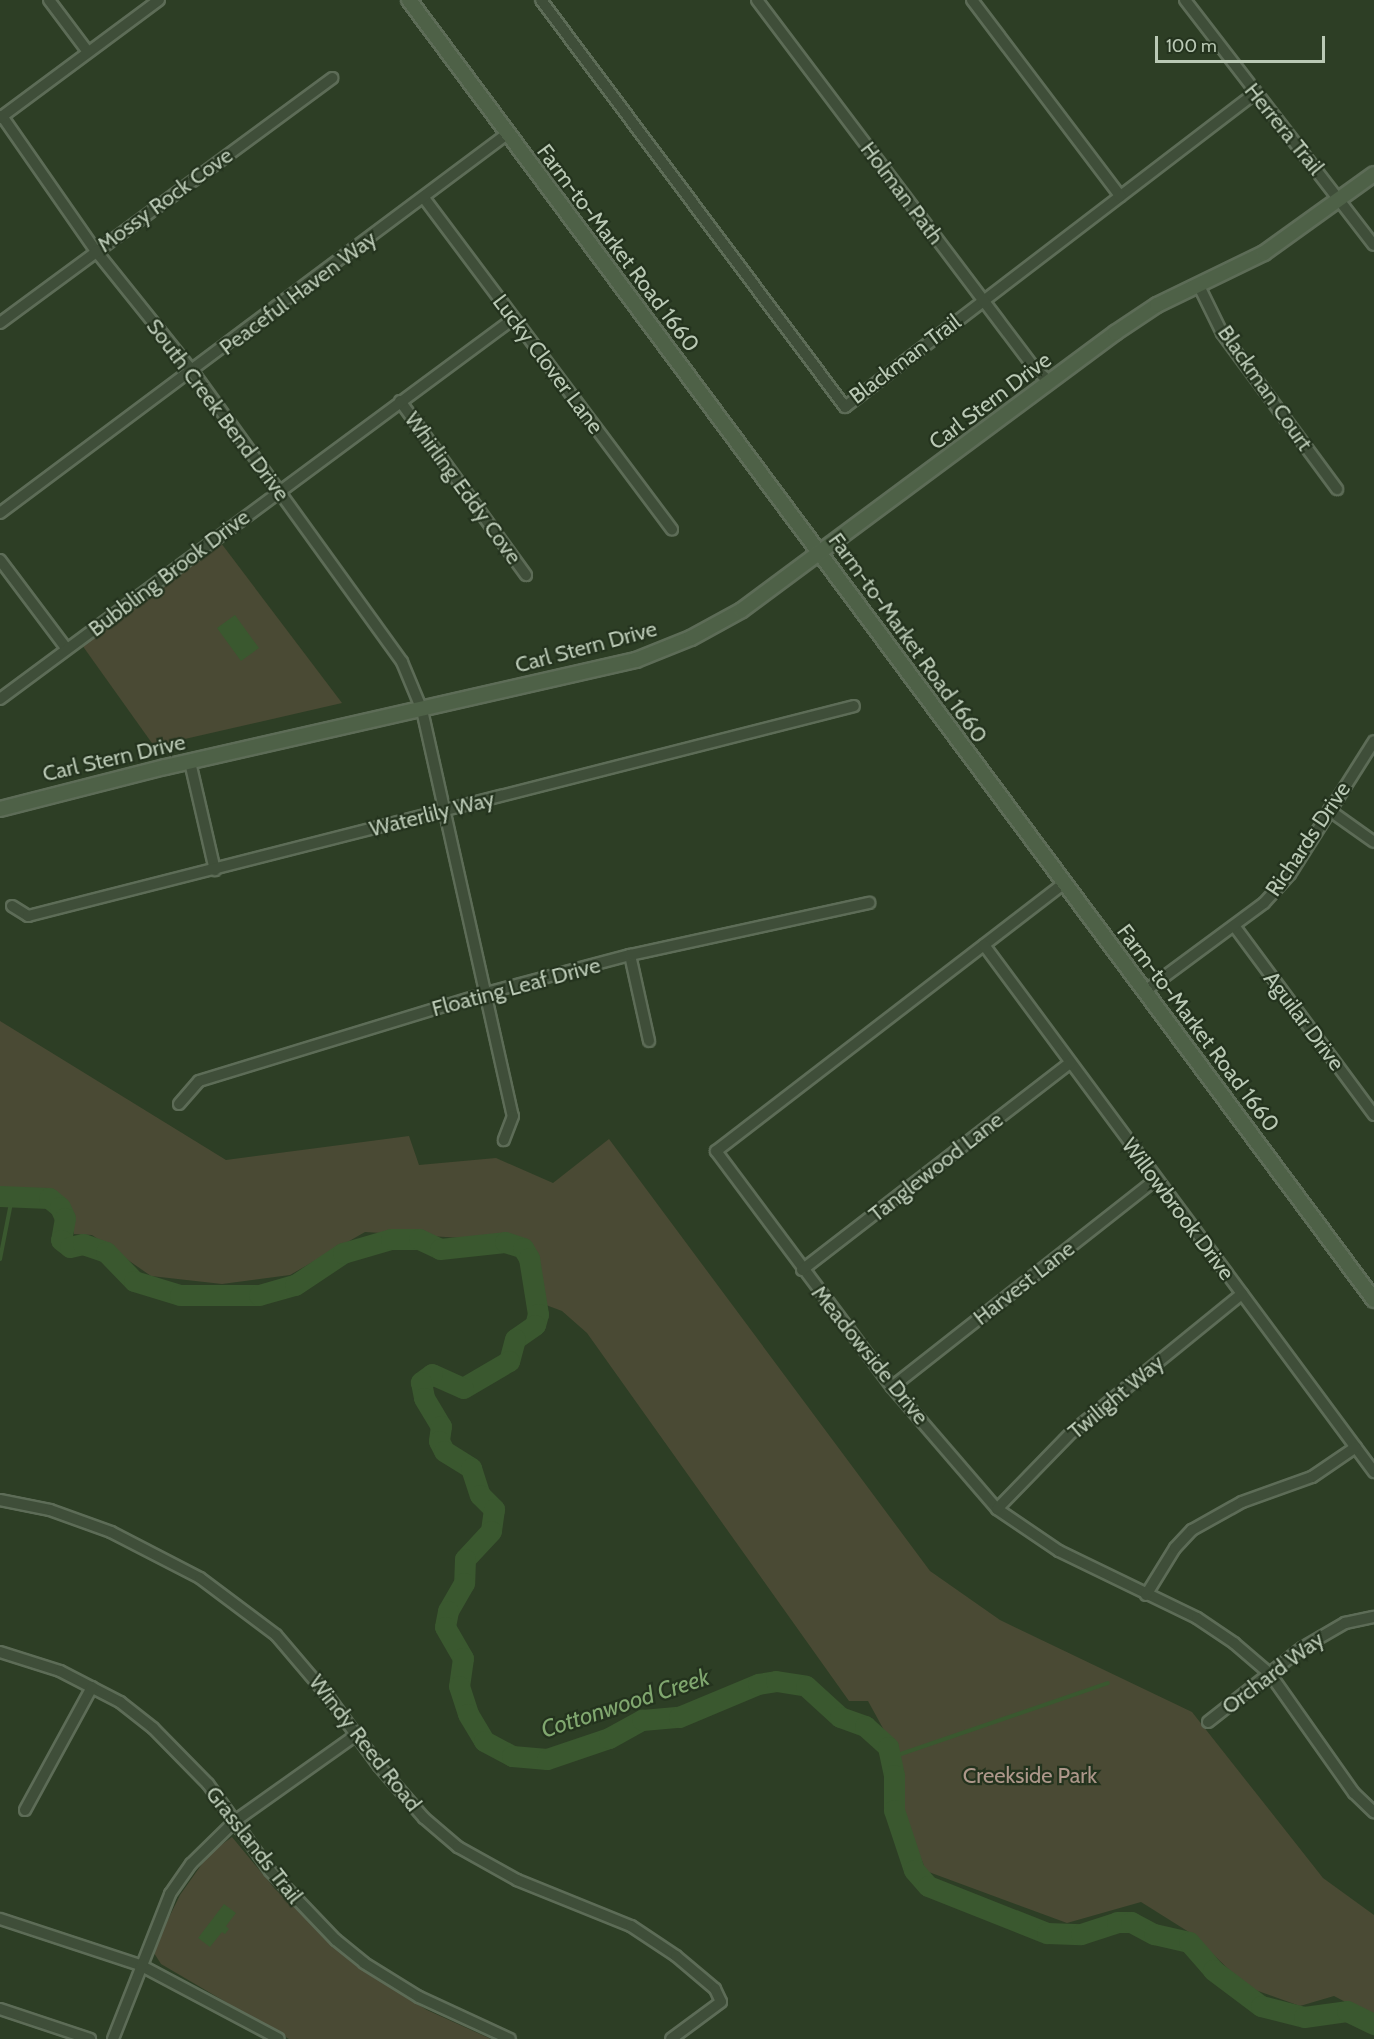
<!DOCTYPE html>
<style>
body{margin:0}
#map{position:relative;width:1374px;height:2039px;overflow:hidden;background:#2d3e25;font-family:Cabin,sans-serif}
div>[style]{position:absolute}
.green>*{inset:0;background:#4a4a34}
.water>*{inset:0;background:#3a582f}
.stream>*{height:4px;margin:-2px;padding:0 2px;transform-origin:2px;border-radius:2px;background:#3a582f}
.river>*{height:21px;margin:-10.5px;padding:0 10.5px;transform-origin:10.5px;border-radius:10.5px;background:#3a582f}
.roads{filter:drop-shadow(2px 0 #5d6c57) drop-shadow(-2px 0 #5d6c57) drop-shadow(0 2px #5d6c57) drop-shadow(0 -2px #5d6c57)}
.street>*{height:10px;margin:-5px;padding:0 5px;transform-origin:5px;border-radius:5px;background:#3f4e39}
.secondary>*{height:14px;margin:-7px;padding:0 7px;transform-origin:7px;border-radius:7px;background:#4e6147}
span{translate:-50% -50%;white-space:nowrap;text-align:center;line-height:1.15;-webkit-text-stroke:4.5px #24331e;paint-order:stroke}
.street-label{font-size:22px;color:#bac9b5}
.park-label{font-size:22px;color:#ad978a}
.water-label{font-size:24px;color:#80a76f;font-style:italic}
.scale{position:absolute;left:1155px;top:36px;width:170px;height:27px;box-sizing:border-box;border:3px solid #bac9b5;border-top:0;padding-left:8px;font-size:18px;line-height:21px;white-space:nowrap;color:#bac9b5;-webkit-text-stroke:4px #24331e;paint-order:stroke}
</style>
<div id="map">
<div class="green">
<i style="clip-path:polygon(221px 543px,342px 703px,154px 746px,82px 645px)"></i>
<i style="clip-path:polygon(0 1021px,226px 1160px,409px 1136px,419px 1165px,496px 1158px,553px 1183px,609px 1139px,930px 1571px,1000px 1620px,1192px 1712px,1323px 1878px,1374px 1915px,1374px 2017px,1334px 1996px,1300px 2006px,1247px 1987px,1192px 1934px,1141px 1902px,1067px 1923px,926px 1871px,901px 1808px,902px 1763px,868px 1701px,849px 1701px,587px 1333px,562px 1311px,546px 1305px,528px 1242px,365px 1232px,290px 1275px,222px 1284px,151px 1276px,92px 1235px,74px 1234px,67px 1202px,46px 1191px,0 1191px)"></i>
<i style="clip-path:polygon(232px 1837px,275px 1889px,351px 1962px,427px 2010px,491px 2039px,289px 2039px,161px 1964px,154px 1953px,155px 1946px,180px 1895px,209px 1854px)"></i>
</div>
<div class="water">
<i style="clip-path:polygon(235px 615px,259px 648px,241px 661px,217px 628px)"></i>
<i style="clip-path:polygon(224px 1904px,236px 1913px,226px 1926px,229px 1929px,225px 1934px,222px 1932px,210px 1947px,198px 1938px)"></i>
</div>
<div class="stream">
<i style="left:0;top:1259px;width:62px;rotate:-78.9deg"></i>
<i style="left:892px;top:1757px;width:228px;rotate:-18.9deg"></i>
</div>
<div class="river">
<i style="left:0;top:1196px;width:49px;rotate:2.3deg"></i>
<i style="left:49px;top:1198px;width:14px;rotate:39deg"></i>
<i style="left:60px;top:1207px;width:12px;rotate:66deg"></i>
<i style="left:65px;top:1218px;width:22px;rotate:100deg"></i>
<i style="left:61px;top:1240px;width:11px;rotate:38deg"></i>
<i style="left:70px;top:1247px;width:13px;rotate:-13deg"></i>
<i style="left:83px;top:1244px;width:24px;rotate:19deg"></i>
<i style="left:106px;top:1252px;width:40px;rotate:46deg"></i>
<i style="left:134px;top:1281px;width:48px;rotate:16.9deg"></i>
<i style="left:180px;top:1295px;width:79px"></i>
<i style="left:259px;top:1295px;width:37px;rotate:-16deg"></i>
<i style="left:295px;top:1285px;width:58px;rotate:-33.7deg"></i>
<i style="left:343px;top:1253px;width:50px;rotate:-16.3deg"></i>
<i style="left:391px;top:1239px;width:28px"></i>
<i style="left:419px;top:1239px;width:23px;rotate:25deg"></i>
<i style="left:440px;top:1249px;width:65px;rotate:-6.1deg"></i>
<i style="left:505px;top:1242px;width:19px;rotate:18deg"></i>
<i style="left:523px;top:1248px;width:12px;rotate:59deg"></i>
<i style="left:529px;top:1258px;width:57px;rotate:80.9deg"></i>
<i style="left:538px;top:1314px;width:11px;rotate:105deg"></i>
<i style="left:535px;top:1325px;width:24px;rotate:145deg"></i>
<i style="left:515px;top:1339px;width:23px;rotate:105deg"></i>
<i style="left:509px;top:1361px;width:53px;rotate:149.6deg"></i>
<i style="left:463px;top:1388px;width:34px;rotate:-156deg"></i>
<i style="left:432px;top:1374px;width:14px;rotate:144deg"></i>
<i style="left:421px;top:1382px;width:16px;rotate:79deg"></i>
<i style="left:424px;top:1398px;width:33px;rotate:59deg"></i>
<i style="left:441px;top:1426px;width:15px;rotate:98deg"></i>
<i style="left:439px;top:1441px;width:11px;rotate:63deg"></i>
<i style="left:444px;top:1451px;width:32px;rotate:32deg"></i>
<i style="left:471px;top:1468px;width:28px;rotate:72deg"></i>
<i style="left:480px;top:1495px;width:20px;rotate:45deg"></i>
<i style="left:494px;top:1509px;width:22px;rotate:98deg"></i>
<i style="left:491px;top:1531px;width:38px;rotate:133deg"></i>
<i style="left:465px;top:1559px;width:24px;rotate:92deg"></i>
<i style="left:464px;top:1583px;width:32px;rotate:120deg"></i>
<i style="left:448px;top:1611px;width:16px;rotate:101deg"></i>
<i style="left:445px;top:1627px;width:36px;rotate:60deg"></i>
<i style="left:463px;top:1658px;width:28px;rotate:98deg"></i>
<i style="left:459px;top:1686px;width:29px;rotate:72deg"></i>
<i style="left:468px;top:1714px;width:31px;rotate:59deg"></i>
<i style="left:484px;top:1741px;width:32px;rotate:28deg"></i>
<i style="left:512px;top:1756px;width:35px;rotate:5deg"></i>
<i style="left:547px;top:1759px;width:65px;rotate:-18.7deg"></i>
<i style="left:609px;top:1738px;width:38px;rotate:-29deg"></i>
<i style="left:642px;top:1720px;width:37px;rotate:-5deg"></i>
<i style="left:679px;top:1717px;width:86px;rotate:-22.7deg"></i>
<i style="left:758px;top:1684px;width:18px;rotate:-9deg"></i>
<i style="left:776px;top:1681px;width:30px;rotate:9deg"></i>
<i style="left:806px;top:1686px;width:46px;rotate:42.4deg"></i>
<i style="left:840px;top:1717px;width:27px;rotate:20deg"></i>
<i style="left:865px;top:1726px;width:31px;rotate:42deg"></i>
<i style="left:888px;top:1747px;width:29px;rotate:78deg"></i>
<i style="left:894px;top:1775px;width:35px;rotate:90deg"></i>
<i style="left:894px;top:1810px;width:63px;rotate:71.6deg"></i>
<i style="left:914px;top:1870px;width:21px;rotate:49deg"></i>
<i style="left:928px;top:1886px;width:128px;rotate:21.6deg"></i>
<i style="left:1047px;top:1933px;width:34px;rotate:2deg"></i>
<i style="left:1081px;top:1934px;width:38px;rotate:-18deg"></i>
<i style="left:1117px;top:1922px;width:14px"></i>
<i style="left:1131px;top:1922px;width:26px;rotate:28deg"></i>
<i style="left:1154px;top:1934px;width:36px;rotate:13deg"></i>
<i style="left:1189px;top:1942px;width:37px;rotate:49deg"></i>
<i style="left:1213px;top:1970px;width:60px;rotate:36.9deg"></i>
<i style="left:1261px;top:2006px;width:44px;rotate:14.3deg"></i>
<i style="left:1304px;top:2017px;width:43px;rotate:-7.9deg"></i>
<i style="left:1347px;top:2011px;width:30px;rotate:26deg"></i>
</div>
<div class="roads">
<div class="street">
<i style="left:49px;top:0;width:65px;rotate:53.1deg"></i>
<i style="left:541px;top:0;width:508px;rotate:53.24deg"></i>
<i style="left:845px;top:407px;width:515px;rotate:-37.43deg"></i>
<i style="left:757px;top:0;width:462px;rotate:53deg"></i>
<i style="left:1035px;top:369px;width:20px;rotate:41deg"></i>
<i style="left:972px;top:0;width:246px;rotate:52.9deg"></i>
<i style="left:1185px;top:0;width:309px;rotate:52.4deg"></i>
<i style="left:2px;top:116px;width:165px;rotate:55.2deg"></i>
<i style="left:96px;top:251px;width:155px;rotate:51.3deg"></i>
<i style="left:193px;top:372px;width:357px;rotate:54.2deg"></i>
<i style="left:402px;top:662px;width:52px;rotate:67.4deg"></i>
<i style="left:422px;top:710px;width:416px;rotate:77.4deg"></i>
<i style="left:513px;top:1116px;width:26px;rotate:111deg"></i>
<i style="left:0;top:118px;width:198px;rotate:-36.6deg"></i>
<i style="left:424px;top:198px;width:414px;rotate:53.2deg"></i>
<i style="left:1198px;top:284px;width:55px;rotate:63.9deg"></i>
<i style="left:1222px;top:333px;width:194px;rotate:53.6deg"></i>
<i style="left:0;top:323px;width:413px;rotate:-36.4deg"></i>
<i style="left:400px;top:401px;width:215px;rotate:54.1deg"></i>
<i style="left:0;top:513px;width:633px;rotate:-36.78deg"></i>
<i style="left:0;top:560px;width:110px;rotate:53.1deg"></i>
<i style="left:0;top:699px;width:638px;rotate:-36.53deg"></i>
<i style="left:190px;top:762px;width:111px;rotate:77deg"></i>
<i style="left:1329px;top:810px;width:55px;rotate:35.4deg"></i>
<i style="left:1063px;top:884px;width:438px;rotate:142.4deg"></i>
<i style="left:716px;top:1151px;width:294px;rotate:53.3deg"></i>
<i style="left:892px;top:1387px;width:161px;rotate:49.3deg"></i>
<i style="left:997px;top:1509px;width:75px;rotate:34.1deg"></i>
<i style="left:1059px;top:1551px;width:153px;rotate:25.9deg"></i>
<i style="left:1197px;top:1618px;width:45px;rotate:34deg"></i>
<i style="left:1234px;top:1643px;width:48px;rotate:40.7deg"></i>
<i style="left:1270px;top:1674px;width:146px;rotate:54.8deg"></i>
<i style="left:1354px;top:1793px;width:28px;rotate:44deg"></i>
<i style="left:12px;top:906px;width:19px;rotate:32deg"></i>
<i style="left:28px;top:916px;width:852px;rotate:-14.26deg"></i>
<i style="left:1235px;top:927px;width:234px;rotate:53.5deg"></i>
<i style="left:984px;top:945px;width:656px;rotate:53.5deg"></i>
<i style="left:630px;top:955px;width:88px;rotate:77.5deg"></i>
<i style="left:1145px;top:991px;width:148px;rotate:-36.5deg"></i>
<i style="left:1264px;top:903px;width:39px;rotate:-48deg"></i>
<i style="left:1290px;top:874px;width:157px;rotate:-57.7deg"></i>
<i style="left:179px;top:1104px;width:30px;rotate:-49deg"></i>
<i style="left:199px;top:1081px;width:300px;rotate:-17deg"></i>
<i style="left:486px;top:993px;width:149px;rotate:-14.8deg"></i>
<i style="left:630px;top:955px;width:245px;rotate:-12.3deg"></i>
<i style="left:802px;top:1270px;width:339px;rotate:-37.7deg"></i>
<i style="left:892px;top:1387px;width:335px;rotate:-38.2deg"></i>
<i style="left:0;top:1500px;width:51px;rotate:11.3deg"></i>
<i style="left:50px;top:1510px;width:65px;rotate:19.8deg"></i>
<i style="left:111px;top:1532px;width:100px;rotate:27.3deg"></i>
<i style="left:200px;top:1578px;width:95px;rotate:36.9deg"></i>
<i style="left:276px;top:1635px;width:79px;rotate:49.6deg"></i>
<i style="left:327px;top:1695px;width:88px;rotate:53.8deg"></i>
<i style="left:379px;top:1766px;width:69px;rotate:49.1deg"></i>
<i style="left:424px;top:1818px;width:45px;rotate:40.5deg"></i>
<i style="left:458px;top:1847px;width:68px;rotate:29.2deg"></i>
<i style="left:517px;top:1880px;width:123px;rotate:22deg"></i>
<i style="left:631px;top:1926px;width:54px;rotate:33.7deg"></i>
<i style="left:676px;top:1956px;width:51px;rotate:40.2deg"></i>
<i style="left:715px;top:1989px;width:14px;rotate:65deg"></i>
<i style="left:721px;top:2002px;width:62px;rotate:143.5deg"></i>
<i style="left:997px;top:1509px;width:107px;rotate:-45.8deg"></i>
<i style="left:1072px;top:1432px;width:219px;rotate:-39.1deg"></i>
<i style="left:1146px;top:1595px;width:55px;rotate:-58.3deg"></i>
<i style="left:1175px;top:1548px;width:25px;rotate:-47deg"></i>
<i style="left:1192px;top:1530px;width:57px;rotate:-29.2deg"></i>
<i style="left:1242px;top:1502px;width:74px;rotate:-19.7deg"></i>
<i style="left:1312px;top:1477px;width:53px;rotate:-34.3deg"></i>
<i style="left:0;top:1652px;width:63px;rotate:17.6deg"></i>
<i style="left:60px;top:1671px;width:68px;rotate:27.3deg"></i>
<i style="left:120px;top:1702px;width:42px;rotate:38.2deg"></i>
<i style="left:153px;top:1728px;width:78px;rotate:45.5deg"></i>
<i style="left:208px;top:1784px;width:107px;rotate:54.5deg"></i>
<i style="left:270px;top:1871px;width:95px;rotate:46.3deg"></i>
<i style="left:336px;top:1940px;width:36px;rotate:39deg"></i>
<i style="left:364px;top:1963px;width:65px;rotate:31.7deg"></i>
<i style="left:419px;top:1997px;width:100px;rotate:24.8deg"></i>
<i style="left:1208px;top:1722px;width:120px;rotate:-38.2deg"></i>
<i style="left:1302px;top:1648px;width:50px;rotate:-30.2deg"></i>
<i style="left:1345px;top:1623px;width:30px;rotate:-12deg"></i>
<i style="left:25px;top:1810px;width:140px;rotate:-61.4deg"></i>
<i style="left:0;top:1919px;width:147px;rotate:18.2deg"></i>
<i style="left:140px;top:1965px;width:157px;rotate:28deg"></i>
<i style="left:0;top:2009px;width:95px;rotate:18.4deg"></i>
<i style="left:113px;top:2039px;width:156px;rotate:-68.5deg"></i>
<i style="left:170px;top:1894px;width:37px;rotate:-55deg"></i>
<i style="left:191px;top:1864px;width:62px;rotate:-44.3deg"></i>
<i style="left:235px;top:1821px;width:148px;rotate:-35.4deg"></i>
</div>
<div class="secondary">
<i style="left:409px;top:0;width:1619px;rotate:53.41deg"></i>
<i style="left:0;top:809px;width:170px;rotate:-14.3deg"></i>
<i style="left:165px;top:767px;width:483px;rotate:-12.8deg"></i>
<i style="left:636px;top:660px;width:59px;rotate:-21.8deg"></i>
<i style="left:691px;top:638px;width:58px;rotate:-28.8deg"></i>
<i style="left:742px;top:610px;width:465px;rotate:-36.6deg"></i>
<i style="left:1115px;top:333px;width:50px;rotate:-33.7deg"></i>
<i style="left:1157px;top:305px;width:119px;rotate:-25.9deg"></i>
<i style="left:1264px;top:253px;width:135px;rotate:-35.7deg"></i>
</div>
</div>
<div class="street-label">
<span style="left:1284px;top:129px;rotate:51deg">Herrera Trail</span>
<span style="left:902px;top:193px;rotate:53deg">Holman Path</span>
<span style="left:165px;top:200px;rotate:-36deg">Mossy Rock Cove</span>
<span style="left:618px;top:248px;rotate:53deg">Farm-to-Market Road 1660</span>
<span style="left:298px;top:293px;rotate:-37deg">Peaceful Haven Way</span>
<span style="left:905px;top:359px;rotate:-37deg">Blackman Trail</span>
<span style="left:548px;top:364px;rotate:53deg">Lucky Clover Lane</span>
<span style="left:1265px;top:388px;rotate:55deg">Blackman Court</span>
<span style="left:990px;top:401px;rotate:-37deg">Carl Stern Drive</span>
<span style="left:218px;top:410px;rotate:53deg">South Creek Bend Drive</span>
<span style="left:463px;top:488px;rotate:54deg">Whirling Eddy Cove</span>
<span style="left:169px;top:573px;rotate:-37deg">Bubbling Brook Drive</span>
<span style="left:908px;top:638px;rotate:54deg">Farm-to-Market Road 1660</span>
<span style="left:586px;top:647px;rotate:-15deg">Carl Stern Drive</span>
<span style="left:114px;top:758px;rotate:-13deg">Carl Stern Drive</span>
<span style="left:432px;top:814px;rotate:-14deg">Waterlily Way</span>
<span style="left:1308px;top:839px;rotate:-56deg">Richards Drive</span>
<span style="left:516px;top:987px;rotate:-15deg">Floating Leaf Drive</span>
<span style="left:1304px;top:1021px;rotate:53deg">Aguilar Drive</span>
<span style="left:1198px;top:1028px;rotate:53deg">Farm-to-Market Road 1660</span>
<span style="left:936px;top:1167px;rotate:-38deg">Tanglewood Lane</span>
<span style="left:1178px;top:1209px;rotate:53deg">Willowbrook Drive</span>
<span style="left:1024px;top:1283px;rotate:-38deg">Harvest Lane</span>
<span style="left:870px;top:1355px;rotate:51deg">Meadowside Drive</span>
<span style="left:1116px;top:1397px;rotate:-40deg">Twilight Way</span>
<span style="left:1273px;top:1673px;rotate:-37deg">Orchard Way</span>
<span style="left:365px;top:1743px;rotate:52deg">Windy Reed Road</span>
<span style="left:254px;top:1845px;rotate:52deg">Grasslands Trail</span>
</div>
<div class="park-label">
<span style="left:1030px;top:1776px">Creekside Park</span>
</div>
<div class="water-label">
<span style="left:625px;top:1703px;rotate:-18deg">Cottonwood Creek</span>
</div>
<div class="scale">100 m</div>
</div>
